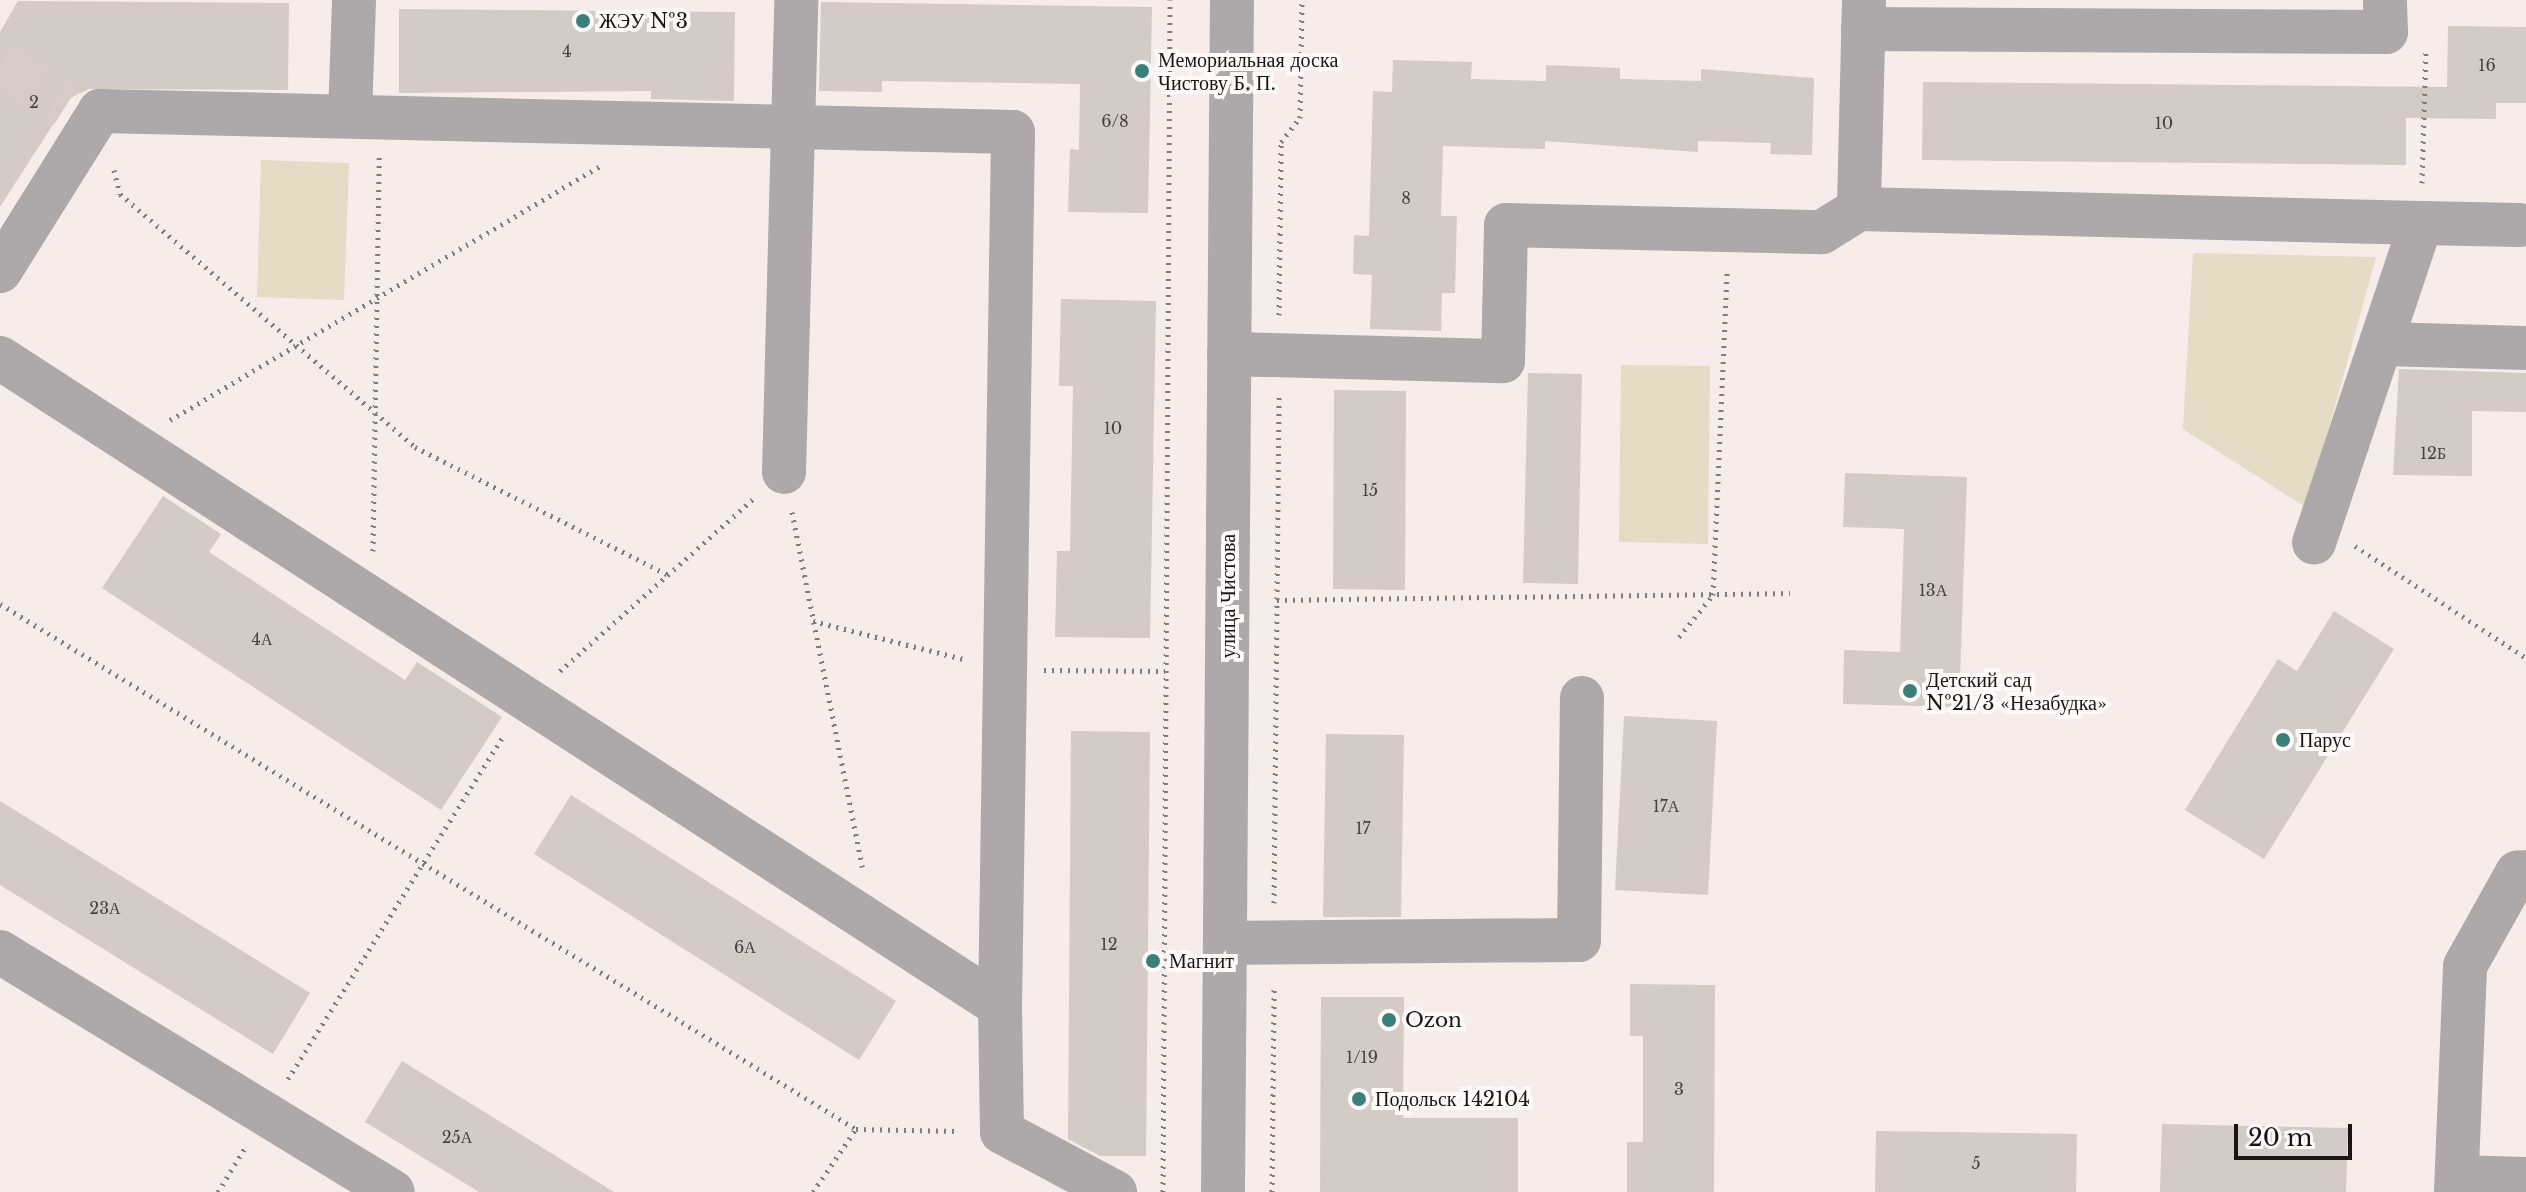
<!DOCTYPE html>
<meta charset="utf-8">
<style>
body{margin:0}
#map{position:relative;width:2526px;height:1192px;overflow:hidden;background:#f6ecea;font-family:"Libre Baskerville",serif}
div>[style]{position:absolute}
.green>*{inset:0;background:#e4dcc4}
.building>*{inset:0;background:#d2cbc6}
.minor-tunnel>*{height:44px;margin-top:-22px;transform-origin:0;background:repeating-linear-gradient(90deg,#d5ccca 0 44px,transparent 0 66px)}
.path>*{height:5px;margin-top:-2.5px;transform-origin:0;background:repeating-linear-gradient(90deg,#827b7a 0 2px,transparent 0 8px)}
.minor>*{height:44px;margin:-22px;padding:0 22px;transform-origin:22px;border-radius:22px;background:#ada9aa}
.dots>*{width:22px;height:22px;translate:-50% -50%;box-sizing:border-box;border:4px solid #fffafa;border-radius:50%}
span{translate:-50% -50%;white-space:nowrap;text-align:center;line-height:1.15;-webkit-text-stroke:8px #fffafa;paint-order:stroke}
.number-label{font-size:16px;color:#474241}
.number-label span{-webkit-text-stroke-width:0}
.poi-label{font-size:20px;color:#191515}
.left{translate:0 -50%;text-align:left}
.street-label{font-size:20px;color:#191515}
.scale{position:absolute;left:2234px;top:1124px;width:118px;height:36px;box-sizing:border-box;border:4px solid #191515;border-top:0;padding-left:10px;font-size:24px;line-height:28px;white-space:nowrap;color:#191515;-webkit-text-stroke:6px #fffafa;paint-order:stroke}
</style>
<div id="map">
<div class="green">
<i style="clip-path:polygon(261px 160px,349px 163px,344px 300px,257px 297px)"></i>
<i style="clip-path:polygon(2193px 253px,2376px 257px,2307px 508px,2183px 429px)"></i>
<i style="clip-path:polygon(1621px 365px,1710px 366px,1708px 544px,1619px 542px)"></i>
</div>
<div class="building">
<i style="clip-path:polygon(18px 1px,289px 3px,288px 90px,89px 89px,70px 98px,0 207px,0 32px)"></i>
<i style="clip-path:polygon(821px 2px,1152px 7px,1148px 213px,1068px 212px,1070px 149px,1079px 150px,1080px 84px,882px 81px,882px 92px,819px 91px)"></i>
<i style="clip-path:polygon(399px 9px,735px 12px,734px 101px,651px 99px,651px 91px,399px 93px)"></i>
<i style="clip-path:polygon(2448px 26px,2526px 27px,2526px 103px,2496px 103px,2496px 119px,2406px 118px,2406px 165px,1922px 160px,1923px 82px,2447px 87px)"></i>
<i style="clip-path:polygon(1393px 60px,1472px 62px,1471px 79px,1546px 81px,1546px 65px,1620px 68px,1620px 79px,1701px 81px,1701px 69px,1814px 78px,1812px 155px,1770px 154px,1771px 143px,1698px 141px,1698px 152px,1545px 141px,1545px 149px,1443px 146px,1441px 216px,1457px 216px,1455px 293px,1442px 293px,1441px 331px,1370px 329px,1372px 275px,1353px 274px,1354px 235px,1369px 236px,1373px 91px,1392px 92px)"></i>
<i style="clip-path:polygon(1061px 299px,1156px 301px,1150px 638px,1055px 637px,1057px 551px,1070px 551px,1073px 386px,1059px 386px)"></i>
<i style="clip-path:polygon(2399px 369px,2526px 373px,2526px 412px,2472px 411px,2472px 476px,2393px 475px)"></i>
<i style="clip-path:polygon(1528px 373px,1582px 374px,1578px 584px,1523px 583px)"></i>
<i style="clip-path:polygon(1334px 390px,1406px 391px,1405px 590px,1333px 589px)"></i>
<i style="clip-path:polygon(1845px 473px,1967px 477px,1959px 707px,1843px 704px,1844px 650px,1900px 652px,1904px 529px,1843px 527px)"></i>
<i style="clip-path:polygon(163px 496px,221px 534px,209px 552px,308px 617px,405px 680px,417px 662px,502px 717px,441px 810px,102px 588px)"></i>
<i style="clip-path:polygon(2334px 611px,2394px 649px,2264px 859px,2185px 810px,2278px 659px,2297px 671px)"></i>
<i style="clip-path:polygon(1624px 716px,1717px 721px,1708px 895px,1615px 890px)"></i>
<i style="clip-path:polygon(1071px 731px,1150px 732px,1146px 1156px,1100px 1156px,1068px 1139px)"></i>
<i style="clip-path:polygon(1326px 734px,1404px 735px,1401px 917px,1323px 917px)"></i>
<i style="clip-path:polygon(571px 795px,896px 1001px,859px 1060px,534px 854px)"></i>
<i style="clip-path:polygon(0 801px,310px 993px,273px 1054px,0 885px)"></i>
<i style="clip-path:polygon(1630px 984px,1715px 985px,1714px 1192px,1627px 1192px,1627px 1142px,1643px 1142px,1643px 1036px,1630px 1036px)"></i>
<i style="clip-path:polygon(1321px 997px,1404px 997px,1403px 1118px,1518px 1118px,1518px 1192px,1320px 1192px)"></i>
<i style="clip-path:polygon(402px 1061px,614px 1192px,479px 1192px,365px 1122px)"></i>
<i style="clip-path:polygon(2162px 1124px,2348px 1128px,2346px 1192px,2160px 1192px)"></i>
<i style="clip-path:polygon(1876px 1131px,2077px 1134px,2076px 1192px,1875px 1192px)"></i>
</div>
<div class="minor-tunnel">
<i style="left:0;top:64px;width:78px;rotate:31.8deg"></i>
</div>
<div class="path">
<i style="left:114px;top:170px;width:25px;rotate:76deg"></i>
<i style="left:120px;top:194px;width:389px;rotate:40.6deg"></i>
<i style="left:415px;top:447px;width:284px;rotate:26.8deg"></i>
<i style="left:2422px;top:183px;width:134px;rotate:-88.3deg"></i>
<i style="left:1279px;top:315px;width:173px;rotate:-89.3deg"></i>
<i style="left:1281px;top:142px;width:31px;rotate:-52deg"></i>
<i style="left:1300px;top:118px;width:118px;rotate:-89deg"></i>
<i style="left:170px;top:420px;width:502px;rotate:-30.55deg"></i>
<i style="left:792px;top:512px;width:362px;rotate:78.8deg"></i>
<i style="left:2355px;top:546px;width:204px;rotate:33.2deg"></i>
<i style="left:373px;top:551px;width:394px;rotate:-89.1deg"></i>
<i style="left:1277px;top:600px;width:513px;rotate:-0.78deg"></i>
<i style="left:0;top:604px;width:1004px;rotate:31.52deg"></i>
<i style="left:856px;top:1129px;width:103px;rotate:1.1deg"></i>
<i style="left:813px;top:621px;width:155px;rotate:14.2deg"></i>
<i style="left:1679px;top:637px;width:54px;rotate:-51deg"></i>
<i style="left:1713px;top:595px;width:325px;rotate:-87.5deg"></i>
<i style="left:1044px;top:670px;width:121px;rotate:0.5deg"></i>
<i style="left:560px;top:671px;width:259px;rotate:-41.7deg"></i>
<i style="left:1274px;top:903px;width:506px;rotate:-89.43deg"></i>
<i style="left:288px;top:1079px;width:406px;rotate:-57.9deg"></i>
<i style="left:218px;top:1192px;width:52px;rotate:-58.5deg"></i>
<i style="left:813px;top:1192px;width:76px;rotate:-55.7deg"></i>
<i style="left:1163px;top:1192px;width:1192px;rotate:-89.66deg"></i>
<i style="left:1272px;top:1192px;width:207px;rotate:-89.4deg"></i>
</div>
<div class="minor">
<i style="left:1864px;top:0;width:209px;rotate:91.4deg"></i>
<i style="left:1859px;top:209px;width:562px;rotate:1.43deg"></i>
<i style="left:2421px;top:223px;width:337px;rotate:108.5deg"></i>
<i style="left:1863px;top:29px;width:523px;rotate:0.33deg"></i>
<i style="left:2386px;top:32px;width:32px;rotate:-92deg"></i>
<i style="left:350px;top:116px;width:116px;rotate:-88deg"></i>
<i style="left:2421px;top:223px;width:98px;rotate:1.2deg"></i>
<i style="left:0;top:271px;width:189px;rotate:-58deg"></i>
<i style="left:100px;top:111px;width:913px;rotate:1.32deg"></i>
<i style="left:1013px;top:132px;width:874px;rotate:90.85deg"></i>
<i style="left:1000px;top:1006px;width:1192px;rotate:-147.06deg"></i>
<i style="left:2383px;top:344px;width:143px;rotate:1.6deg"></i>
<i style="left:1229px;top:354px;width:274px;rotate:1.5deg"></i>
<i style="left:1503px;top:361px;width:136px;rotate:-88.7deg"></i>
<i style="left:1506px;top:225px;width:316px;rotate:1.3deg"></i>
<i style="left:1822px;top:232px;width:44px;rotate:-31.9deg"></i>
<i style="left:784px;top:472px;width:472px;rotate:-88.5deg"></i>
<i style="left:1225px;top:943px;width:354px;rotate:-0.5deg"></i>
<i style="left:1579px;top:940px;width:242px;rotate:-89.3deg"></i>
<i style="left:0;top:952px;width:460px;rotate:31.4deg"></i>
<i style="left:1000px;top:1006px;width:126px;rotate:89.1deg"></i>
<i style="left:1002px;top:1132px;width:128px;rotate:28deg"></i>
<i style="left:2457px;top:1177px;width:69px;rotate:1.7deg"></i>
<i style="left:1223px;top:1192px;width:1192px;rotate:-89.57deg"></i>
<i style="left:2456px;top:1192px;width:226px;rotate:-87.7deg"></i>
<i style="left:2465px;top:966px;width:107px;rotate:-60.8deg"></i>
<i style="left:2517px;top:873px;width:9px;rotate:-6deg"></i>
</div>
<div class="dots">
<i style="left:583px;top:21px;background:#3a8079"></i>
<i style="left:1142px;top:71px;background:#3a8079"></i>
<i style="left:1910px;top:691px;background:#3a8079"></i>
<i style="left:2283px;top:740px;background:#3a8079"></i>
<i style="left:1153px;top:961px;background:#3a8079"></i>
<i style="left:1389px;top:1020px;background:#3a8079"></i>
<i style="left:1359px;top:1099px;background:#3a8079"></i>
</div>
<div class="number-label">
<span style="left:567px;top:51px">4</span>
<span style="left:2487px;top:65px">16</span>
<span style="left:34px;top:102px">2</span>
<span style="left:1115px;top:121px">6/8</span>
<span style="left:2164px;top:123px">10</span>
<span style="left:1406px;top:198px">8</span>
<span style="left:1113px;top:428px">10</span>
<span style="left:2433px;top:453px">12Б</span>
<span style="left:1370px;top:490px">15</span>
<span style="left:1933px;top:590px">13А</span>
<span style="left:262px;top:639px">4А</span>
<span style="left:1666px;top:806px">17А</span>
<span style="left:1363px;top:828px">17</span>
<span style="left:105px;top:908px">23А</span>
<span style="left:1109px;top:944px">12</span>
<span style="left:745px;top:947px">6А</span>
<span style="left:1362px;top:1057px">1/19</span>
<span style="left:1679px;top:1089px">3</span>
<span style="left:457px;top:1137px">25А</span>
<span style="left:1976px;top:1163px">5</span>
</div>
<div class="poi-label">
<span class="left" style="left:599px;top:21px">ЖЭУ №3</span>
<span class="left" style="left:1158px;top:72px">Мемориальная доска<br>Чистову Б. П.</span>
<span class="left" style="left:1926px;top:692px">Детский сад<br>№21/3 «Незабудка»</span>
<span class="left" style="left:2299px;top:740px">Парус</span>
<span class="left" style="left:1169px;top:961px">Магнит</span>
<span class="left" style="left:1405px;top:1020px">Ozon</span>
<span class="left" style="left:1375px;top:1099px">Подольск 142104</span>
</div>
<div class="street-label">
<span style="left:1228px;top:596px;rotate:-90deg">улица Чистова</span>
</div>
<div class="scale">20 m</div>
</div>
